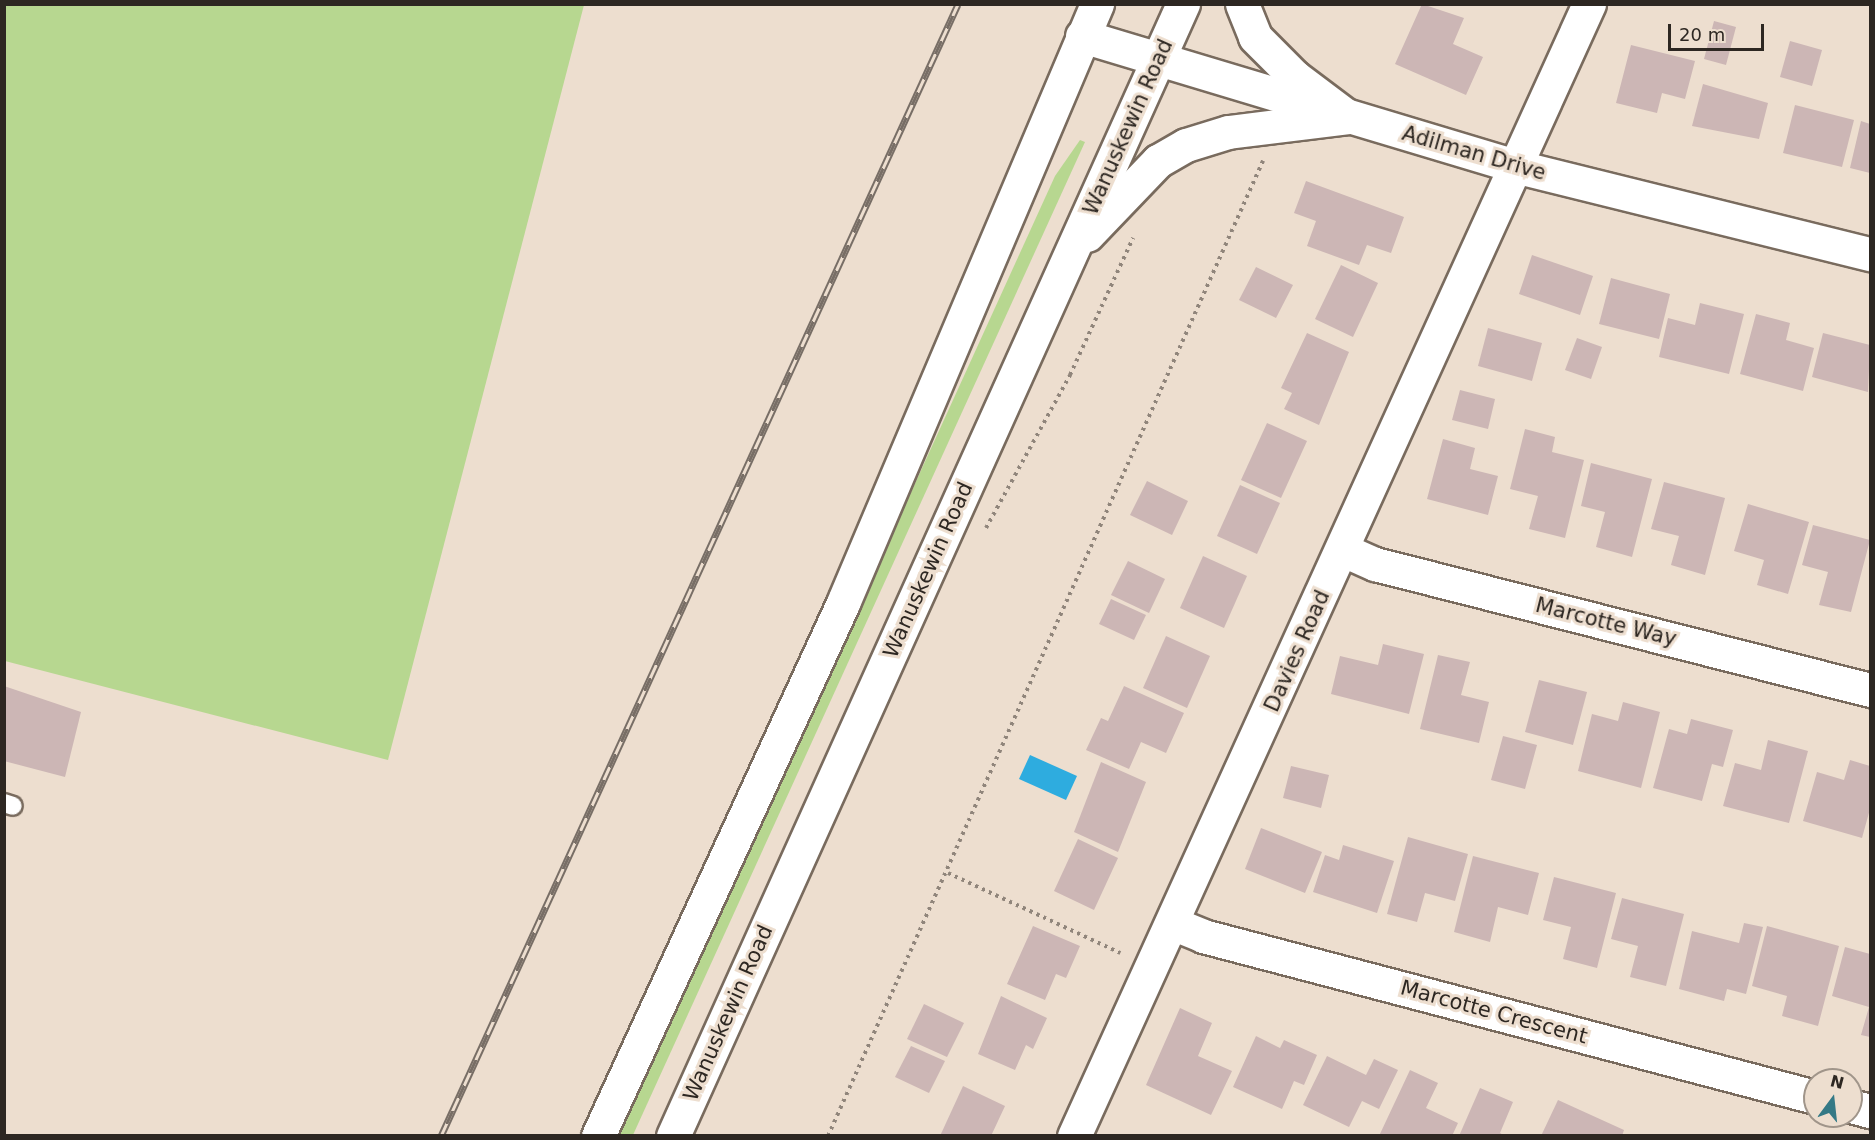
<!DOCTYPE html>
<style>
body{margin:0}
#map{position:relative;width:1875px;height:1140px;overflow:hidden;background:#eddecf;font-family:"DejaVu Sans",sans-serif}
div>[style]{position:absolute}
.green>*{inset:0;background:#b7d790}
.water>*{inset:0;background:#2eacdf}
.building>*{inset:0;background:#ccb6b5}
.path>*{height:4px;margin-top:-2px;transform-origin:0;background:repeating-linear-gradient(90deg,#90857b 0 3px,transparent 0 7.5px)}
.roads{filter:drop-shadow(2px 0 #796b5e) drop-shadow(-2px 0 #796b5e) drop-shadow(0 2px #796b5e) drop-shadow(0 -2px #796b5e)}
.service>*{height:18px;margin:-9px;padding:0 9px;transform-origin:9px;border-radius:9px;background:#fff}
.minor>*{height:33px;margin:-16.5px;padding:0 16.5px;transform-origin:16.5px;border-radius:16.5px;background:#fff}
.tertiary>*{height:33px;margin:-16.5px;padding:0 16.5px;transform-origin:16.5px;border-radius:16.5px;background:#fff}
.secondary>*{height:33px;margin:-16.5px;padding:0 16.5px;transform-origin:16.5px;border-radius:16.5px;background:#fff}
.rail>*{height:7px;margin-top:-3.5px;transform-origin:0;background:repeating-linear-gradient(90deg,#eddecf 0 14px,#786e66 0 28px);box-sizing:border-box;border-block:2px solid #786e66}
span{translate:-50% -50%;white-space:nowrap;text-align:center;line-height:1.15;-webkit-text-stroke:6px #eddecf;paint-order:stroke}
.street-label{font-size:21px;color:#2d2722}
.frame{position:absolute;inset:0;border:6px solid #2d2722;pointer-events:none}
.north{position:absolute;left:1803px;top:1068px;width:60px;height:60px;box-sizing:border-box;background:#eddecf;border:2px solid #a0958a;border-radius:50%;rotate:15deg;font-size:16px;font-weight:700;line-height:24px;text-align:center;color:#2d2722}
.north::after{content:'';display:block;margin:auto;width:21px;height:27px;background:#347986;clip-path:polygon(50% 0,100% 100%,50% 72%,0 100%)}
.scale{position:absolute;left:1668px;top:24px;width:96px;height:27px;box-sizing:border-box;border:3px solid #2d2722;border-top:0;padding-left:8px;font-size:18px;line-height:21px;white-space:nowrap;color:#2d2722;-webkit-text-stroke:4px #eddecf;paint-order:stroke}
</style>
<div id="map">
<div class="green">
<i style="clip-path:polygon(4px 5px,584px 5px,388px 760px,5px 661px)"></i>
<i style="clip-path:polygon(1080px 140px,1085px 142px,633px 1135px,618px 1136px,1055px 176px)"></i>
</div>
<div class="water">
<i style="clip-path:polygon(1030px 755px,1077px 776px,1066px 800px,1019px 779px)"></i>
</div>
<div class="building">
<i style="clip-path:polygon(1422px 4px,1464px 18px,1453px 44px,1483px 57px,1466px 95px,1395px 64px)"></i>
<i style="clip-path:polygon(1714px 21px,1736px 27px,1726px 65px,1704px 59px)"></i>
<i style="clip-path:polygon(1790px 41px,1822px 50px,1812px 86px,1780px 77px)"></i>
<i style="clip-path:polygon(1631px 45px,1695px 61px,1685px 99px,1662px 93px,1657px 113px,1616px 103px)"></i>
<i style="clip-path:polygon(1703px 84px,1768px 103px,1759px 139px,1692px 126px)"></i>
<i style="clip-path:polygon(1795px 105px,1854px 120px,1842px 167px,1783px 153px)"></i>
<i style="clip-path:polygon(1861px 121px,1870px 124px,1870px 173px,1850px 168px)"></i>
<i style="clip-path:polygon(1306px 181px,1404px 217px,1391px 253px,1367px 245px,1359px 265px,1307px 246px,1316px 221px,1294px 213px)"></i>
<i style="clip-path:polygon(1532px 255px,1593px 276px,1580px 315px,1519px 294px)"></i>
<i style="clip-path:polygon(1341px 265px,1378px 283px,1353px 337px,1315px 319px)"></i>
<i style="clip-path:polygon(1256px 267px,1293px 285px,1276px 318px,1239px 300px)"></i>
<i style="clip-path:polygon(1611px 278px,1670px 294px,1659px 339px,1599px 324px)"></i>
<i style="clip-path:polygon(1700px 303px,1744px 314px,1729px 374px,1659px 357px,1668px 318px,1695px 325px)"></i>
<i style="clip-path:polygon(1756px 314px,1790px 323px,1786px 340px,1814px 348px,1803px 391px,1740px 374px)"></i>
<i style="clip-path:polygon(1488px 328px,1542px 343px,1532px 381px,1478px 366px)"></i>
<i style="clip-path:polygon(1307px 333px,1349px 352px,1319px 425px,1284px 409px,1292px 393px,1281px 388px)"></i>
<i style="clip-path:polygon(1823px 333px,1870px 345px,1868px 392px,1812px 377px)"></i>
<i style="clip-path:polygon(1577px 338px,1602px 347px,1591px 379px,1565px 370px)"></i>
<i style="clip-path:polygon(1460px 390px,1495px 399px,1488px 429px,1452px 420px)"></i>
<i style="clip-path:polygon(1267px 423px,1307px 441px,1281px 498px,1241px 480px)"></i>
<i style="clip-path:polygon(1525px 429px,1555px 437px,1552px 452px,1584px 460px,1565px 538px,1529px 529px,1538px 496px,1510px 489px)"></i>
<i style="clip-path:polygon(1443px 439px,1475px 448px,1470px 469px,1498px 476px,1488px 515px,1427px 499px)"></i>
<i style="clip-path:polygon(1591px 463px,1652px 479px,1632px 557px,1596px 547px,1605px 512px,1581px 506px)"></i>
<i style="clip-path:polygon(1147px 481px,1188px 501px,1172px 535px,1130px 515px)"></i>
<i style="clip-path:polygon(1664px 482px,1725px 498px,1705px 575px,1671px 565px,1679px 536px,1651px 529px)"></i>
<i style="clip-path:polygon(1240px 485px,1280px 503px,1257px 554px,1217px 536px)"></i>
<i style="clip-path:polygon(1748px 504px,1809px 522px,1788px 594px,1757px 585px,1764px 560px,1734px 551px)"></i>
<i style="clip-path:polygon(1813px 525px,1870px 540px,1851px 612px,1819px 605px,1828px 572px,1802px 565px)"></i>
<i style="clip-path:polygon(1203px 556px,1247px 576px,1224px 628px,1180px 608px)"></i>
<i style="clip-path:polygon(1128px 561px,1165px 579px,1149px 613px,1111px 595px)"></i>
<i style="clip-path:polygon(1111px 599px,1146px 615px,1134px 640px,1099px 624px)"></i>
<i style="clip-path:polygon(1166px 636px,1210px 656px,1187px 708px,1143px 688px)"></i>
<i style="clip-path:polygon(1383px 644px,1424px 654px,1409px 714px,1331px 694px,1340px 656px,1378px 665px)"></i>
<i style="clip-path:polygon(1438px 655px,1470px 662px,1461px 695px,1489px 702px,1479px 743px,1420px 729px)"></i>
<i style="clip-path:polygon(1539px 680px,1587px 692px,1573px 745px,1525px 732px)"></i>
<i style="clip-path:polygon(4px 686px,81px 712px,65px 777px,4px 761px)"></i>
<i style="clip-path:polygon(1124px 686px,1184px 713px,1166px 753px,1141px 742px,1129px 769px,1086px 750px,1101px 718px,1108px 721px)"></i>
<i style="clip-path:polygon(1623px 702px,1660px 712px,1641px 788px,1578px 771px,1592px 714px,1618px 721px)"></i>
<i style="clip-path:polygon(1691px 719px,1733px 730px,1723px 767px,1712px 764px,1702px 801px,1653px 788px,1669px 729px,1687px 734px)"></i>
<i style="clip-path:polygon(1503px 736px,1537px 745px,1525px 789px,1491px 780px)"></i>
<i style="clip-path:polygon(1768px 740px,1808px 751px,1789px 823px,1723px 806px,1735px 763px,1761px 770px)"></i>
<i style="clip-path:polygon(1850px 760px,1870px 766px,1870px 809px,1862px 838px,1803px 821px,1817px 772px,1844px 780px)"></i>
<i style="clip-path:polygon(1101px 762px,1146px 782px,1118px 852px,1074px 832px)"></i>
<i style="clip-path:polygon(1291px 766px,1329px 775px,1321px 808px,1283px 798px)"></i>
<i style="clip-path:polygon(1261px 828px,1322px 852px,1305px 893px,1245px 869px)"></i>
<i style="clip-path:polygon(1408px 837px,1468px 854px,1455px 901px,1425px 893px,1417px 922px,1387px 914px)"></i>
<i style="clip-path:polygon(1078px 839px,1118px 858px,1094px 910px,1054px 891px)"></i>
<i style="clip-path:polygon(1343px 845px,1394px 861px,1377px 913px,1313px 892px,1325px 855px,1339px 860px)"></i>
<i style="clip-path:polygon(1473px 856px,1539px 873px,1528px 915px,1498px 907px,1490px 942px,1454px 932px)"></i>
<i style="clip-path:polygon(1554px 877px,1616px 893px,1597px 968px,1563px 959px,1571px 927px,1543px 920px)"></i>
<i style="clip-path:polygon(1622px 898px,1684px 914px,1666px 986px,1630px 977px,1638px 946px,1611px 939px)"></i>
<i style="clip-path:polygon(1744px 923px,1763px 927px,1746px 994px,1727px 989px,1724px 1001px,1679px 989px,1692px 931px,1739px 943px)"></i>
<i style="clip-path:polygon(1033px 926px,1080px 946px,1066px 978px,1056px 974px,1045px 1000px,1007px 984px)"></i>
<i style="clip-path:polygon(1767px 926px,1839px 946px,1818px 1026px,1782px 1016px,1787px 996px,1752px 986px)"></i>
<i style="clip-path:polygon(1845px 947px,1870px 954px,1870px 1037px,1861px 1035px,1869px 1007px,1832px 996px)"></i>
<i style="clip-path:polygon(1001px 996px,1047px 1018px,1033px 1049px,1026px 1045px,1015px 1070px,978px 1054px)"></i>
<i style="clip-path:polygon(924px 1004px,964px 1023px,947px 1057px,907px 1039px)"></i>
<i style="clip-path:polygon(1180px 1008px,1212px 1023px,1198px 1056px,1232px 1071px,1211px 1115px,1146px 1085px)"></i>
<i style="clip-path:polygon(1256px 1036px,1280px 1048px,1284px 1040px,1317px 1055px,1304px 1085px,1294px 1081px,1282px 1109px,1233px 1087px)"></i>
<i style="clip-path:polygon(911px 1046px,945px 1061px,929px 1093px,895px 1077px)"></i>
<i style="clip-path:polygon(1327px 1056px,1366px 1075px,1374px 1059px,1398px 1070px,1379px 1109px,1362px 1101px,1349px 1127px,1303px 1105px)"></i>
<i style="clip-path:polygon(1410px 1070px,1438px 1083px,1426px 1108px,1458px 1123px,1452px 1136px,1379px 1136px)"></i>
<i style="clip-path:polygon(963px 1086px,1005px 1106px,991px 1136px,940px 1136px)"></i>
<i style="clip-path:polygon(1480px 1088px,1513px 1102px,1500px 1133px,1505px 1136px,1459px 1136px)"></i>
<i style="clip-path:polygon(1558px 1100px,1624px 1130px,1622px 1136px,1541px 1136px)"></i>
</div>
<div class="path">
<i style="left:986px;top:528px;width:175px;rotate:-61.2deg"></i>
<i style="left:1070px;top:375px;width:151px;rotate:-65.3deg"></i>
<i style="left:948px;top:873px;width:190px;rotate:24.9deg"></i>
<i style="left:828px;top:1136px;width:1068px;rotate:-65.96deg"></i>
</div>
<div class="roads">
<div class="service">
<i style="left:4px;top:803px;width:9px;rotate:18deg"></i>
</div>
<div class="minor">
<i style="left:1343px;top:550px;width:35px;rotate:24deg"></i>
<i style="left:1375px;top:564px;width:511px;rotate:14.28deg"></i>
<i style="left:1174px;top:924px;width:31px;rotate:22deg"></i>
<i style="left:1203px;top:936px;width:633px;rotate:14.74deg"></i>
<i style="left:1851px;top:1106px;width:20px;rotate:15deg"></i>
<i style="left:1074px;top:1136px;width:1244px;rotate:-65.54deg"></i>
</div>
<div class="tertiary">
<i style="left:1082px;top:36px;width:455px;rotate:16.7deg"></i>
<i style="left:1518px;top:167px;width:363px;rotate:13.9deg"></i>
</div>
<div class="secondary">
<i style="left:1242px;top:4px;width:35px;rotate:68deg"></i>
<i style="left:1255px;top:37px;width:57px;rotate:45deg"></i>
<i style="left:1295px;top:77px;width:66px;rotate:37deg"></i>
<i style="left:1087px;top:235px;width:103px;rotate:-46.2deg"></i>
<i style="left:1158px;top:161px;width:32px;rotate:-30deg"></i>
<i style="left:1186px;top:145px;width:44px;rotate:-17.2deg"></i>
<i style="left:1228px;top:132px;width:121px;rotate:-7.1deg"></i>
<i style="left:598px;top:1136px;width:587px;rotate:-65.31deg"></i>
<i style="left:843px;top:603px;width:651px;rotate:-67.02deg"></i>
<i style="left:673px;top:1136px;width:1242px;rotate:-65.75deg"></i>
</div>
</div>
<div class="rail">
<i style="left:441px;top:1136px;width:1244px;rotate:-65.45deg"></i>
</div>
<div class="street-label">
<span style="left:1128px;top:127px;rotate:-66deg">Wanuskewin Road</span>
<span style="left:1474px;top:153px;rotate:16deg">Adilman Drive</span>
<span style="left:928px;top:570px;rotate:-66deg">Wanuskewin Road</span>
<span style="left:1606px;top:622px;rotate:14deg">Marcotte Way</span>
<span style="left:1297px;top:651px;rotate:-66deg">Davies Road</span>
<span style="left:1494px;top:1012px;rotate:15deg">Marcotte Crescent</span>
<span style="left:728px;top:1013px;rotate:-66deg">Wanuskewin Road</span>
</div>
<div class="frame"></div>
<div class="north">N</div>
<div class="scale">20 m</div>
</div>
